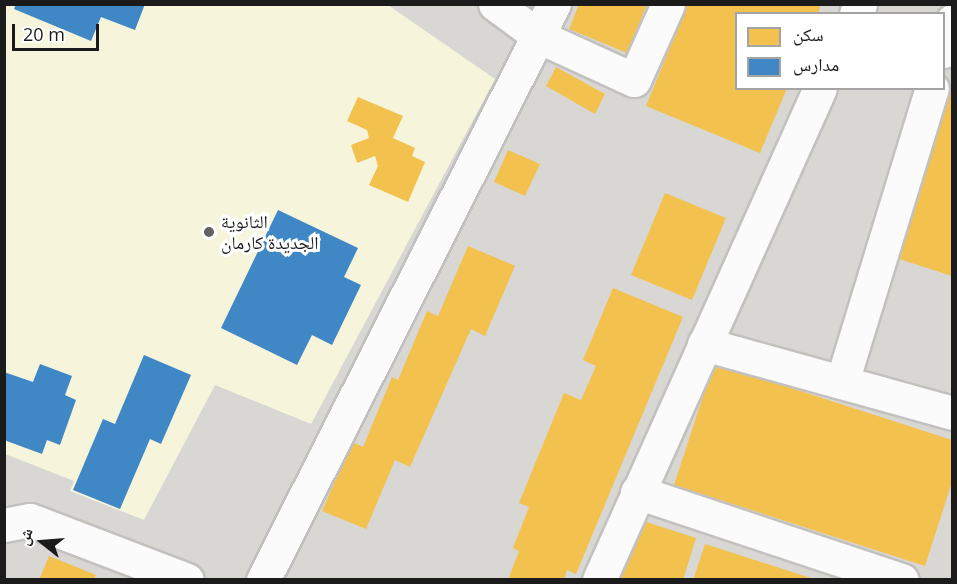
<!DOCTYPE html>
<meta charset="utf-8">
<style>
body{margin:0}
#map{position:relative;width:957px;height:584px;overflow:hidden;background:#eae7e2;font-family:"Open Sans","Noto Naskh Arabic",sans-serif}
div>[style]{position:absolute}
.residential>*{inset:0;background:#d9d7d4}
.education>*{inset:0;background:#f6f4db}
.homes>*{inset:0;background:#f2c14e}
.schools>*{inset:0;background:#3f88c5}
.roads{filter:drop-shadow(2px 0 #c2c1bf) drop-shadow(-2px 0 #c2c1bf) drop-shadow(0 2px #c2c1bf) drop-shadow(0 -2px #c2c1bf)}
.minor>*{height:33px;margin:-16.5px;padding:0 16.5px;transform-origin:16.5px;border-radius:16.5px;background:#fcfbfb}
.dots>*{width:16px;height:16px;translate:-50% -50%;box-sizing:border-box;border:3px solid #fff;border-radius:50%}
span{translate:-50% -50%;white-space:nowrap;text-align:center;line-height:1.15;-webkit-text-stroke:6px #fff;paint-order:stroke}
.poi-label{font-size:18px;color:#1b1b1b}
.left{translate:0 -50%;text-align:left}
.frame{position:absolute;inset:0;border:6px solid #1b1b1b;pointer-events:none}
.legend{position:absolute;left:735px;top:12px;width:210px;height:78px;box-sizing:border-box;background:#fff;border:2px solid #a4a4a4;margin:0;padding:8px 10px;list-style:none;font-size:18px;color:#1b1b1b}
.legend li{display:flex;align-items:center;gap:12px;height:30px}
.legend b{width:30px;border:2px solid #a4a4a4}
.north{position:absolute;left:12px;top:512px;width:60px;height:60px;-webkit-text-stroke:4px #fff;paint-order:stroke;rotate:287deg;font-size:16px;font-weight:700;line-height:24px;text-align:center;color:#1b1b1b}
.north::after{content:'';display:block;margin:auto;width:21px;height:27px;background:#1b1b1b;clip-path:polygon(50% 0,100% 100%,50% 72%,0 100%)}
.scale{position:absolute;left:12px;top:24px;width:87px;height:27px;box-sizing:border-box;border:3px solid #1b1b1b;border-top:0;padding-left:8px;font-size:18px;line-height:21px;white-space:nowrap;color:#1b1b1b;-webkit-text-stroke:4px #fff;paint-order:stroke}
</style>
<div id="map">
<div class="residential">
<i style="clip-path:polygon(evenodd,5px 5px,952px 5px,952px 579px,5px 579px,5px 5px,736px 14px,944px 14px,944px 88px,736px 88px,736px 14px)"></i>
</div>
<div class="education">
<i style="clip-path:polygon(4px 5px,388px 5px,495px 79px,311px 424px,215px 385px,144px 520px,70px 491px,74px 481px,5px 454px)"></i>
</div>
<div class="homes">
<i style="clip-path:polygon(579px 4px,647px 4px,627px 53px,569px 29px)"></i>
<i style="clip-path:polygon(688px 4px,821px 4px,818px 14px,736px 14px,736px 88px,787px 88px,760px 153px,646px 106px)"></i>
<i style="clip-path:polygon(556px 67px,605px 94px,595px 114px,546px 86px)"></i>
<i style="clip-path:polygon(952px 86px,952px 276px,896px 258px)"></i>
<i style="clip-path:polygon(358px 97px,403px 116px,393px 138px,415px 148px,412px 156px,425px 162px,408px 202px,369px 185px,378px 166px,375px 156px,357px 163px,351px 145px,369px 138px,367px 130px,347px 121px)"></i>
<i style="clip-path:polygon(508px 150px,540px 164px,525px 196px,494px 182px)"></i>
<i style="clip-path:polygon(665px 193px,726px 218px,692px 300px,631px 275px)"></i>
<i style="clip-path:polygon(468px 246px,515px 266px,485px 336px,471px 329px,410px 467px,395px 460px,366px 529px,322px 511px,352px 442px,363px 447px,392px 377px,398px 380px,427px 311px,438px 316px)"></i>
<i style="clip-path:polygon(613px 288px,683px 317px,576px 574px,567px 570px,564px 580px,508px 580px,519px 551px,513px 548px,529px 507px,519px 503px,564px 393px,581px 400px,596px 366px,583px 360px)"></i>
<i style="clip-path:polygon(714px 363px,952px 440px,952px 482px,925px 566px,674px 485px)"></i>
<i style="clip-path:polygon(640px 520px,696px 538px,683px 580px,621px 580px)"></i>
<i style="clip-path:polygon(705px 544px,814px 579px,814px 580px,693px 580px)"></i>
<i style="clip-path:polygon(49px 556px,96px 575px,94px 580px,39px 580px)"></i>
</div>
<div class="schools">
<i style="clip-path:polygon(16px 4px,145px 4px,135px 30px,101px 17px,91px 41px,14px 9px)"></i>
<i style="clip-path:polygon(278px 210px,358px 248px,344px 277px,361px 285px,332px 345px,312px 335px,297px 365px,221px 328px)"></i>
<i style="clip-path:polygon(144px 355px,191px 375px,161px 444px,150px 439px,120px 509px,73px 490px,103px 419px,115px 424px)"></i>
<i style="clip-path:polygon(40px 364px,72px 376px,65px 395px,76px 400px,60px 445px,47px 440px,42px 454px,4px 440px,4px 372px,33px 382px)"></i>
</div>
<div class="roads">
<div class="minor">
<i style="left:495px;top:4px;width:56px;rotate:36.3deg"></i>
<i style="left:540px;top:37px;width:103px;rotate:24.6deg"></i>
<i style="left:634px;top:80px;width:83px;rotate:-65.9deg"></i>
<i style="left:856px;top:14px;width:11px;rotate:-68deg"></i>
<i style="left:944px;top:51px;width:31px;rotate:-75deg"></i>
<i style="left:704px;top:344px;width:257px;rotate:15.5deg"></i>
<i style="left:842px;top:382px;width:307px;rotate:-73deg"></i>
<i style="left:637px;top:492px;width:279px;rotate:18.4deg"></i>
<i style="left:4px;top:525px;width:26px;rotate:-11deg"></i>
<i style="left:30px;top:520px;width:168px;rotate:20.9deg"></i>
<i style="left:263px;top:580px;width:645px;rotate:-63.2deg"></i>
<i style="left:599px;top:580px;width:539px;rotate:-65.81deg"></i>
</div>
</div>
<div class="dots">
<i style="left:209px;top:232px;background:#636261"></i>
</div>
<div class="poi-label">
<span class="left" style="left:221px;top:232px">الثانوية<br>الجديدة كارمان</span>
</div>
<div class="frame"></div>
<ul class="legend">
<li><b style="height:16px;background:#f2c14e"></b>سكن</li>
<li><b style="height:16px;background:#3f88c5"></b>مدارس</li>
</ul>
<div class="north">ش</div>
<div class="scale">20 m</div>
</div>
